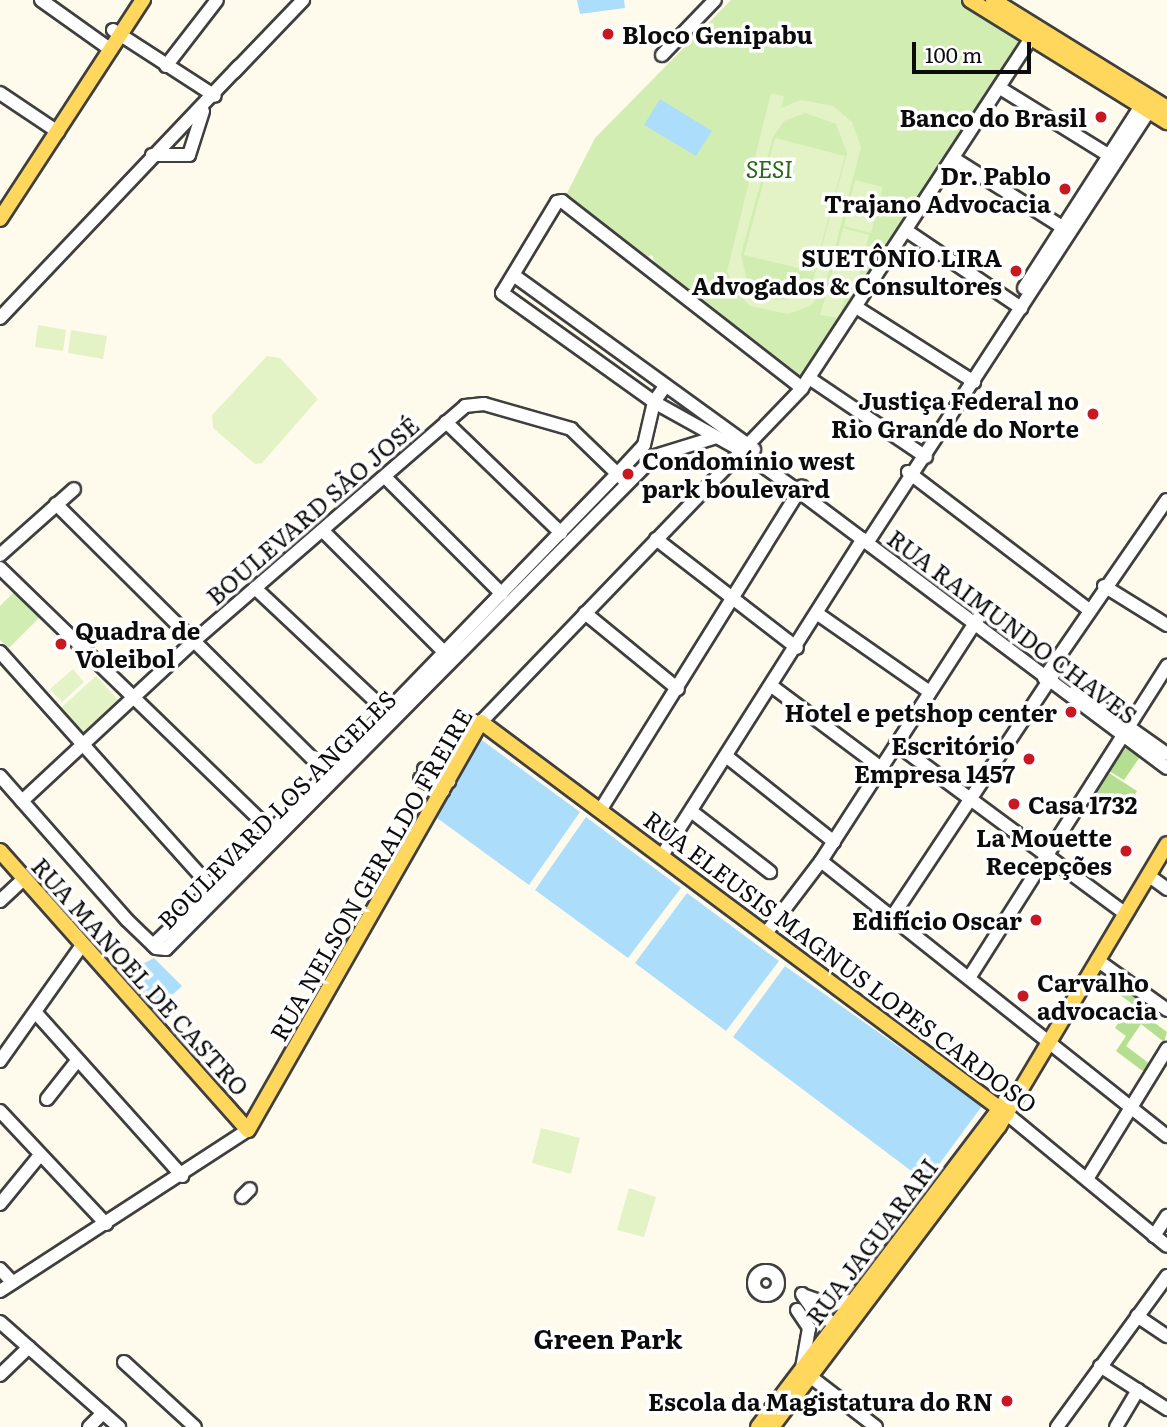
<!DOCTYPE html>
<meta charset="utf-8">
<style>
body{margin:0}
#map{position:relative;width:1167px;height:1427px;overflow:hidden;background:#fffbec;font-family:Literata,serif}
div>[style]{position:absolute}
.green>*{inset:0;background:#d1edb2}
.forest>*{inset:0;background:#b4df90}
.pitch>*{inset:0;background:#e3f3c5}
.water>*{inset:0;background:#acdefb}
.roads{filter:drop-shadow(2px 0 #3f3f3f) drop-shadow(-2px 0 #3f3f3f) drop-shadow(0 2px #3f3f3f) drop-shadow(0 -2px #3f3f3f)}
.minor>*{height:12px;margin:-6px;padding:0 6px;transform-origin:6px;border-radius:6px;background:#fff}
.minor>.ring{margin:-6px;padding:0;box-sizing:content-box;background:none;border:12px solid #fff;border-radius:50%}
.major>*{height:14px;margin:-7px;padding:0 7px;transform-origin:7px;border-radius:7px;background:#ffd75c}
.dots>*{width:19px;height:19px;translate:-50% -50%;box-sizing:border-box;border:4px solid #fff;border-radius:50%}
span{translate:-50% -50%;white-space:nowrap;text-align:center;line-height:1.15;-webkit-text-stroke:7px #fff;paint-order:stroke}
.poi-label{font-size:24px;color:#0c0c0c;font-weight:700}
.left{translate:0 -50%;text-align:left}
.right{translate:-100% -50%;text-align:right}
.park-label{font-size:24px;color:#296918;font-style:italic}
.street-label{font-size:24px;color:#0c0c0c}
.neighbourhood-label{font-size:26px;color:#0c0c0c;font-weight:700}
.scale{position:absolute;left:912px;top:42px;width:119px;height:32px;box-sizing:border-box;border:4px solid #0c0c0c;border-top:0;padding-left:9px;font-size:21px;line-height:24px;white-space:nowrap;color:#0c0c0c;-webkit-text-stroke:5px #fff;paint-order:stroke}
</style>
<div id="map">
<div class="green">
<i style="clip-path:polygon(731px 0,960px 0,1024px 40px,803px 381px,656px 265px,652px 255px,647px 257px,566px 195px,595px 138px)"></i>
<i style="clip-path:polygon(15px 591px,41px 616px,9px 648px,0 640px,0 606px)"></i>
</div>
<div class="forest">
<i style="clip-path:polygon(1129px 744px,1142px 754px,1124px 780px,1109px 771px)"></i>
<i style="clip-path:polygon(1109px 773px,1137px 791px,1124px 812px,1094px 794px)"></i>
<i style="clip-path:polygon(1102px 967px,1148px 1001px,1140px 1012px,1167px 1032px,1164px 1042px,1141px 1024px,1126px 1046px,1150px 1064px,1144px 1072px,1116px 1051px,1126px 1036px,1115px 1028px,1131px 1003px,1096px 978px)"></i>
</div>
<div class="pitch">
<i style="clip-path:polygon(evenodd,771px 93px,784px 96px,781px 108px,801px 100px,833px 106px,852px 122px,861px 147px,824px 291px,810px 306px,788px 314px,750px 306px,737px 292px,727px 271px,771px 93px,805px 113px,836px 124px,847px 153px,812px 284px,788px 300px,766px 299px,748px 286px,741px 254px,773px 137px,784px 121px,805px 113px)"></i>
<i style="clip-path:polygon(775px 138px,845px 156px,814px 272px,744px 255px)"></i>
<i style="clip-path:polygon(855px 180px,883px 187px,871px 233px,844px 226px)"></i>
<i style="clip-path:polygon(843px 228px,869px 235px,857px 283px,831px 276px)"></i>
<i style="clip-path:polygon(831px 278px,849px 283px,839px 318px,820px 315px)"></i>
<i style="clip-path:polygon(38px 325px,66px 330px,63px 351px,35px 347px)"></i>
<i style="clip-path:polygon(71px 330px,107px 336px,103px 359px,68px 353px)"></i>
<i style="clip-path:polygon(267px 356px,280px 358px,318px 399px,262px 463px,255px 464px,213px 428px,212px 415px)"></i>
<i style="clip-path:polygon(73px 669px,84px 682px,62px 702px,50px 689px)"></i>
<i style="clip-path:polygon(96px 676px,118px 700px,84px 732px,61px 708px)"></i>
<i style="clip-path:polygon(541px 1128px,580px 1138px,571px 1174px,532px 1163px)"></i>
<i style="clip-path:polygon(629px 1188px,656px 1197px,644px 1237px,617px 1230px)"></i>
</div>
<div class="water">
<i style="clip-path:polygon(577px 0,624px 0,625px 8px,580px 14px)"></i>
<i style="clip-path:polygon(660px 99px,712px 131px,696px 156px,644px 125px)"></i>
<i style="clip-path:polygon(479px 738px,580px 812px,529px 885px,437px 818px)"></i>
<i style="clip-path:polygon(586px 817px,681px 888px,628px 958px,535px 890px)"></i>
<i style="clip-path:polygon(687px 893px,779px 961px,726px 1031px,635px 963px)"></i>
<i style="clip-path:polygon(154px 958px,182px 986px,158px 1008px,125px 973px)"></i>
<i style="clip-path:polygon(785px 966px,982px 1106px,926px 1182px,733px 1037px)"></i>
</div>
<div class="roads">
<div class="minor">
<i style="left:41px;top:0;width:86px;rotate:35.5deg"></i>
<i style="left:113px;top:30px;width:121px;rotate:32.9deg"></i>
<i style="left:662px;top:55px;width:76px;rotate:-46.1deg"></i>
<i style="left:166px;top:66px;width:83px;rotate:-52.3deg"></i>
<i style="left:234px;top:72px;width:100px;rotate:-46.2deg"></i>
<i style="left:1000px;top:88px;width:137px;rotate:31.8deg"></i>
<i style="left:0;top:93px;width:70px;rotate:33.9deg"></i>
<i style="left:152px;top:155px;width:37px"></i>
<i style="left:189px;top:155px;width:46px;rotate:-72.3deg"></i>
<i style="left:953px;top:158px;width:135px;rotate:32.3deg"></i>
<i style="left:907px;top:231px;width:138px;rotate:34deg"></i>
<i style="left:516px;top:277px;width:294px;rotate:35.9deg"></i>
<i style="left:1024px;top:288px;width:216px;rotate:-57.3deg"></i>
<i style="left:856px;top:307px;width:140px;rotate:32.4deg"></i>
<i style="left:0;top:318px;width:347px;rotate:-46.5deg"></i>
<i style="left:809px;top:378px;width:141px;rotate:34deg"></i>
<i style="left:802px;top:388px;width:304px;rotate:-142.1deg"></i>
<i style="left:562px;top:201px;width:5px;rotate:169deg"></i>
<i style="left:557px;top:202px;width:106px;rotate:121.1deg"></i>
<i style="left:502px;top:293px;width:187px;rotate:35.6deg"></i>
<i style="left:654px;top:402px;width:101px;rotate:29.1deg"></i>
<i style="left:742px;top:451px;width:69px;rotate:35.5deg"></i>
<i style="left:798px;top:491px;width:461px;rotate:36.9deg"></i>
<i style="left:446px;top:422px;width:160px;rotate:44deg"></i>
<i style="left:908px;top:472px;width:226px;rotate:37.3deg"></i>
<i style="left:385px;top:477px;width:165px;rotate:45deg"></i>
<i style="left:56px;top:504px;width:380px;rotate:44.8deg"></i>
<i style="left:323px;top:531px;width:173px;rotate:45deg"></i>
<i style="left:871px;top:537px;width:509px;rotate:-56.87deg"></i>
<i style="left:656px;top:539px;width:178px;rotate:37.7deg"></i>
<i style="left:0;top:555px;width:99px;rotate:-41.7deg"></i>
<i style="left:0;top:568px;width:378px;rotate:44.1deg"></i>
<i style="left:1104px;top:586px;width:74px;rotate:31.8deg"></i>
<i style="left:255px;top:588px;width:181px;rotate:43.2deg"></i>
<i style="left:585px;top:613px;width:120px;rotate:39.3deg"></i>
<i style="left:818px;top:614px;width:136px;rotate:34.9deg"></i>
<i style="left:0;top:652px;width:319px;rotate:48.1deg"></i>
<i style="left:1044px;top:678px;width:216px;rotate:-55.4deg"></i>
<i style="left:773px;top:687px;width:134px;rotate:36.8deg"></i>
<i style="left:1076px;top:690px;width:111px;rotate:35.1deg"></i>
<i style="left:481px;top:722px;width:463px;rotate:-46.1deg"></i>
<i style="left:802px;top:388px;width:418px;rotate:-56.8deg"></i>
<i style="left:896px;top:744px;width:286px;rotate:36.5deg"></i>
<i style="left:726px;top:756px;width:138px;rotate:38.5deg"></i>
<i style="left:424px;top:769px;width:28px;rotate:26deg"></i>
<i style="left:0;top:776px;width:192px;rotate:48.6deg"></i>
<i style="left:127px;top:920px;width:40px;rotate:44deg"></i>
<i style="left:156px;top:948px;width:10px;rotate:6deg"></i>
<i style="left:166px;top:949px;width:694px;rotate:-45.23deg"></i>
<i style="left:655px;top:456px;width:61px;rotate:-17.2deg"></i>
<i style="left:420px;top:779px;width:26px;rotate:28deg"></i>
<i style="left:22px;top:801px;width:235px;rotate:-42.9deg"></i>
<i style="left:194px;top:641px;width:359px;rotate:-40.9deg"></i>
<i style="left:465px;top:406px;width:19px;rotate:-6deg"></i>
<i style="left:484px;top:404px;width:91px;rotate:16deg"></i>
<i style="left:571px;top:429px;width:78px;rotate:44deg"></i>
<i style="left:601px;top:809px;width:380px;rotate:-58.1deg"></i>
<i style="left:691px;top:811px;width:100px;rotate:37.7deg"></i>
<i style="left:663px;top:854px;width:373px;rotate:-57.6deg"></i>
<i style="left:821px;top:861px;width:442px;rotate:38.5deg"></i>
<i style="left:1148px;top:875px;width:24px;rotate:36deg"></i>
<i style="left:0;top:901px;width:33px;rotate:-43deg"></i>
<i style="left:892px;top:917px;width:291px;rotate:-56.4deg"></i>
<i style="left:767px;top:932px;width:89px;rotate:-52.7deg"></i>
<i style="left:821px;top:861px;width:289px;rotate:-57.1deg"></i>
<i style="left:153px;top:945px;width:164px;rotate:-44deg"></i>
<i style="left:271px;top:831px;width:499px;rotate:-45.9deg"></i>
<i style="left:618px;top:473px;width:38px;rotate:-47deg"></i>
<i style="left:644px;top:445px;width:44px;rotate:-76.9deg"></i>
<i style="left:654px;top:402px;width:19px;rotate:-55deg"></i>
<i style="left:1097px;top:960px;width:86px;rotate:35.5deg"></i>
<i style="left:969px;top:978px;width:370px;rotate:-57.6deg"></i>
<i style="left:36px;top:1013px;width:219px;rotate:48.1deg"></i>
<i style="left:0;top:1061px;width:142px;rotate:-54.7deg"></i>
<i style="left:47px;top:1099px;width:48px;rotate:-51.7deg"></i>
<i style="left:0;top:1111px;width:155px;rotate:46.8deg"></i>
<i style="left:1007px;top:1114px;width:207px;rotate:39.5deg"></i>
<i style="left:1087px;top:1179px;width:153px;rotate:-58.4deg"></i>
<i style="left:242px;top:1197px;width:11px;rotate:-45deg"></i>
<i style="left:0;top:1204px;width:63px;rotate:-50.8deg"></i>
<i style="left:1154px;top:1236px;width:24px;rotate:-57deg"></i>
<i style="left:0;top:1269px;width:18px;rotate:47deg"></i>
<i class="ring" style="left:754px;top:1271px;width:12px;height:12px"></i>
<i style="left:0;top:1291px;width:296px;rotate:-33deg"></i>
<i style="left:802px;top:1294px;width:16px;rotate:55deg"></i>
<i style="left:811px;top:1307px;width:40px;rotate:37deg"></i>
<i style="left:805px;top:1296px;width:28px;rotate:19deg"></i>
<i style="left:831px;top:1305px;width:24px;rotate:-12deg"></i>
<i style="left:797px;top:1310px;width:22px;rotate:56deg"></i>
<i style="left:809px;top:1328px;width:41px;rotate:99.9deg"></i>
<i style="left:1137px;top:1316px;width:36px;rotate:34deg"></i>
<i style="left:0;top:1322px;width:159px;rotate:41.4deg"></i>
<i style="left:124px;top:1362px;width:96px;rotate:42.5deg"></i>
<i style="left:1100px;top:1366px;width:80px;rotate:32.7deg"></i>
<i style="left:0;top:1375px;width:40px;rotate:-44deg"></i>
<i style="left:811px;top:1377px;width:82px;rotate:37.6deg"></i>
<i style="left:89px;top:1427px;width:20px;rotate:-45deg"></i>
<i style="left:1057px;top:1427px;width:187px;rotate:-53.9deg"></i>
<i style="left:1116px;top:1427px;width:43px;rotate:-59.3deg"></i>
</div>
<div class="major">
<i style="left:970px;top:0;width:232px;rotate:31.8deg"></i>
<i style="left:993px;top:0;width:205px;rotate:31.8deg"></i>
<i style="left:0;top:219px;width:262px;rotate:-56.9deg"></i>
<i style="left:0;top:851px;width:373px;rotate:48.4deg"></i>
<i style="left:248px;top:1130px;width:470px;rotate:-60.3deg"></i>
<i style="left:481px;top:722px;width:656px;rotate:36.7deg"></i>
<i style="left:758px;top:1427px;width:408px;rotate:-52.8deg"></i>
<i style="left:772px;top:1427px;width:377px;rotate:-53deg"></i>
<i style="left:999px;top:1126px;width:328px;rotate:-59.2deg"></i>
</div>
</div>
<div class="dots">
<i style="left:608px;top:34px;background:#c81922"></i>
<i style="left:1101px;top:117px;background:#c81922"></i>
<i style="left:1065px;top:189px;background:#c81922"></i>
<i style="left:1016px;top:271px;background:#c81922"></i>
<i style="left:1093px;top:414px;background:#c81922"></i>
<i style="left:628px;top:474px;background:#c81922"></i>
<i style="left:61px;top:644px;background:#c81922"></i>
<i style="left:1071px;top:712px;background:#c81922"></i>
<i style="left:1029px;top:759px;background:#c81922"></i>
<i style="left:1014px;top:804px;background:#c81922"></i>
<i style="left:1126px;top:851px;background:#c81922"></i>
<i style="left:1036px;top:920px;background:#c81922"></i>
<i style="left:1023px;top:996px;background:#c81922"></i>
<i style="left:1007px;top:1401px;background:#c81922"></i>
</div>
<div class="poi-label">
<span class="left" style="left:622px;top:34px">Bloco Genipabu</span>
<span class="right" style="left:1087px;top:117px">Banco do Brasil</span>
<span class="right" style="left:1051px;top:189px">Dr. Pablo<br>Trajano Advocacia</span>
<span class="right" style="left:1002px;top:271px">SUETÔNIO LIRA<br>Advogados &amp; Consultores</span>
<span class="right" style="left:1079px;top:414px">Justiça Federal no<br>Rio Grande do Norte</span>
<span class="left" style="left:642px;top:474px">Condomínio west<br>park boulevard</span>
<span class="left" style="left:75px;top:644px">Quadra de<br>Voleibol</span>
<span class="right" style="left:1057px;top:712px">Hotel e petshop center</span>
<span class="right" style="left:1015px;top:759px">Escritório<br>Empresa 1457</span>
<span class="left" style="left:1028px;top:804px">Casa 1732</span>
<span class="right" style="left:1112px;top:851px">La Mouette<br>Recepções</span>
<span class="right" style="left:1022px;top:920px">Edifício Oscar</span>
<span class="left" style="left:1037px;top:996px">Carvalho<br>advocacia</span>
<span class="right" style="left:993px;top:1401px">Escola da Magistatura do RN</span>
</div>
<div class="park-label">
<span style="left:769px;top:168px">SESI</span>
</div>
<div class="street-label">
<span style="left:312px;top:510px;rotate:-41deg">BOULEVARD SÃO JOSÉ</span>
<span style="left:1013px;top:626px;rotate:37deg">RUA RAIMUNDO CHAVES</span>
<span style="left:276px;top:809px;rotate:-45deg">BOULEVARD LOS ANGELES</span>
<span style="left:370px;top:874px;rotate:-60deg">RUA NELSON GERALDO FREIRE</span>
<span style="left:841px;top:961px;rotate:37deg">RUA ELEUSIS MAGNUS LOPES CARDOSO</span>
<span style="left:141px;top:976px;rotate:48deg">RUA MANOEL DE CASTRO</span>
<span style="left:871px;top:1241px;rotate:-53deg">RUA JAGUARARI</span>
</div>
<div class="neighbourhood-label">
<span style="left:608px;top:1338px">Green Park</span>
</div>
<div class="scale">100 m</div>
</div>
